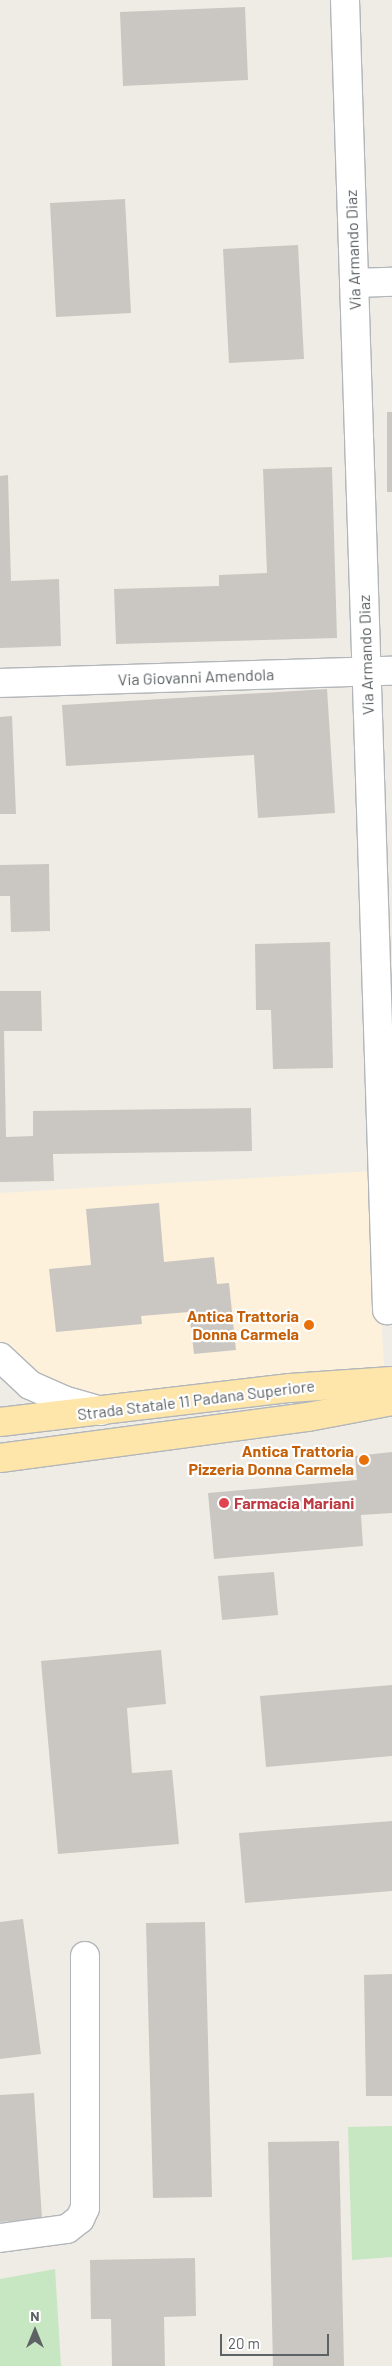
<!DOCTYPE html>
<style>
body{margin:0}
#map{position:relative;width:392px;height:2366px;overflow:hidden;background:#efece5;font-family:Barlow,sans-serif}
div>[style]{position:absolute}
.commercial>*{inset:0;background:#fdf1dc}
.green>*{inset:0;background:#c7e6c2}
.building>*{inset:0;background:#cac7c2}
.roads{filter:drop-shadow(1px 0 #b2b6ba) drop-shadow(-1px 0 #b2b6ba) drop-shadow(0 1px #b2b6ba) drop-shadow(0 -1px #b2b6ba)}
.street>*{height:28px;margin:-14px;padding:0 14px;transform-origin:14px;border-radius:14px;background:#fff}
.primary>*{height:28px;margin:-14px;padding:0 14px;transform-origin:14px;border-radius:14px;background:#fee6ab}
.dots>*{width:14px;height:14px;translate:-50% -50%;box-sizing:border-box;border:2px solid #fff;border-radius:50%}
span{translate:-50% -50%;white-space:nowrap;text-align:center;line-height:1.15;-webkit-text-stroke:4.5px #fff;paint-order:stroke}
.street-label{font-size:16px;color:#5d6265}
.food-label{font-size:16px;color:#c56008;font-weight:700}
.right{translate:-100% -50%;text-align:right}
.health-label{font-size:16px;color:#be3a42;font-weight:700}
.left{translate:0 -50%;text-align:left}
.north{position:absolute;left:10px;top:2306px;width:50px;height:50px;-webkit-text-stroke:4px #fff;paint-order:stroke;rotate:0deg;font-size:14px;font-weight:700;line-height:20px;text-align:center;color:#5d6265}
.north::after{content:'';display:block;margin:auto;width:18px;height:22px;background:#5d6265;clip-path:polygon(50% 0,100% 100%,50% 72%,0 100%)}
.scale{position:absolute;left:220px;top:2334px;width:109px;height:22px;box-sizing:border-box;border:2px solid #5d6265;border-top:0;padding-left:6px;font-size:15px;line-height:18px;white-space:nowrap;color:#5d6265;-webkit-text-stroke:4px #fff;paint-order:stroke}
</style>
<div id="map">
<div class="commercial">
<i style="clip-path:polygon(373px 1171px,384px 1366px,102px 1401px,47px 1387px,0 1348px,0 1193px)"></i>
</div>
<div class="green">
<i style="clip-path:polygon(392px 2126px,392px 2257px,352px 2260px,348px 2127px)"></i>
<i style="clip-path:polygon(55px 2269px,61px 2366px,0 2366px,0 2279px)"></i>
</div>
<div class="building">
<i style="clip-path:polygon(245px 7px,248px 80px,123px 86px,120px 12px)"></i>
<i style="clip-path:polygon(125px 199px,131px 313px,56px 317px,50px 203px)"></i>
<i style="clip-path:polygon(298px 245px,304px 359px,229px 363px,223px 249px)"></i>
<i style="clip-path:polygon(387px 412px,392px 412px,392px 492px,387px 492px)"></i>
<i style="clip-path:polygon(332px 467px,337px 638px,116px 644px,114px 589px,219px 586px,219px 575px,267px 573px,263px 469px)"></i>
<i style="clip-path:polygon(8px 475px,11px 581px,59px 579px,61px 646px,0 648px,0 476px)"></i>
<i style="clip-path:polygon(327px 689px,335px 813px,258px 818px,254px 755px,66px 766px,62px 705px)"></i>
<i style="clip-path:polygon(12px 716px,16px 814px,0 814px,0 717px)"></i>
<i style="clip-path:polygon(49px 864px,50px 931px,11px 932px,10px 896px,0 896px,0 865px)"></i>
<i style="clip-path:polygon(330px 942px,333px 1068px,273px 1069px,271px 1010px,256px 1010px,255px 944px)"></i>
<i style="clip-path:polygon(0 991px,41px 991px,42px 1031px,4px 1031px,6px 1137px,33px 1136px,33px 1111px,251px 1108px,252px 1151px,53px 1154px,54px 1181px,0 1182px)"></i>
<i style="clip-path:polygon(159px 1203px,164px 1262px,214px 1257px,217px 1284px,229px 1283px,236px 1350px,194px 1354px,189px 1312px,141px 1316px,142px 1324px,56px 1332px,49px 1269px,91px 1265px,86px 1209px)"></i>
<i style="clip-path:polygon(392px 1452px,392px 1513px,361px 1515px,363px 1546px,214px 1559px,208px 1493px,357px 1480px,355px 1456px)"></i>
<i style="clip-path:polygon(274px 1572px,278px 1615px,222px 1620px,218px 1576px)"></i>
<i style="clip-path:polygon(161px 1650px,166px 1704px,127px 1708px,132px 1773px,172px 1770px,179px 1844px,58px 1854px,41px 1661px)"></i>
<i style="clip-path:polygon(392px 1685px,392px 1756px,266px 1767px,260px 1696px)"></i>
<i style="clip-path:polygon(392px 1821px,392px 1891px,245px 1903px,239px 1833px)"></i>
<i style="clip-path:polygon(23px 1919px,41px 2054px,0 2059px,0 1922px)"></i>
<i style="clip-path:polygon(205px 1922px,212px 2197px,153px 2198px,146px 1923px)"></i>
<i style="clip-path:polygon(392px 1974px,392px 2096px,366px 2096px,364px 1975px)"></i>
<i style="clip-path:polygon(34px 2093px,42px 2219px,0 2222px,0 2095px)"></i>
<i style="clip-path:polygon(339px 2141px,344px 2366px,273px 2366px,268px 2142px)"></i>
<i style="clip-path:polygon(195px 2258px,196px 2316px,164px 2317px,165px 2366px,112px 2366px,111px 2319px,91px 2319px,90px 2260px)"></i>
</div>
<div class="roads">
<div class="street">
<i style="left:345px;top:0;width:1311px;rotate:88.16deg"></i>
<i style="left:354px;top:283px;width:38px;rotate:-2deg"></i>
<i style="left:0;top:683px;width:392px;rotate:-1.8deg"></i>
<i style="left:0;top:1357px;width:41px;rotate:43deg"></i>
<i style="left:30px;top:1385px;width:36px;rotate:24deg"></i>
<i style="left:63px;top:1400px;width:40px;rotate:16deg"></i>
<i style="left:0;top:2238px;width:68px;rotate:-7.7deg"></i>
<i style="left:67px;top:2229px;width:16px;rotate:-38deg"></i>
<i style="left:80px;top:2219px;width:12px;rotate:-66deg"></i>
<i style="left:85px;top:2208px;width:252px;rotate:-90deg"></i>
</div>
<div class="primary">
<i style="left:0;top:1422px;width:292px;rotate:-6.7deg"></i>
<i style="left:290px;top:1388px;width:102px;rotate:-3.9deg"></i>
<i style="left:0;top:1458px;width:311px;rotate:-7.6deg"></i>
<i style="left:308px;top:1417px;width:86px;rotate:-10.8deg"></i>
</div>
</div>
<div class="dots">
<i style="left:309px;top:1325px;background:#e8710a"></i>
<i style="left:364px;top:1460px;background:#e8710a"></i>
<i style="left:224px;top:1503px;background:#e0444e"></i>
</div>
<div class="street-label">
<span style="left:353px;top:250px;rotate:-92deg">Via Armando Diaz</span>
<span style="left:366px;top:655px;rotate:-92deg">Via Armando Diaz</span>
<span style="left:196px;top:677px;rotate:-2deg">Via Giovanni Amendola</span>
<span style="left:196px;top:1400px;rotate:-7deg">Strada Statale 11 Padana Superiore</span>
</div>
<div class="food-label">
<span class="right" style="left:299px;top:1325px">Antica Trattoria<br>Donna Carmela</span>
<span class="right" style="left:354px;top:1460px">Antica Trattoria<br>Pizzeria Donna Carmela</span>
</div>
<div class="health-label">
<span class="left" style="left:234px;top:1503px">Farmacia Mariani</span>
</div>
<div class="north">N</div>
<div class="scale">20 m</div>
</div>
